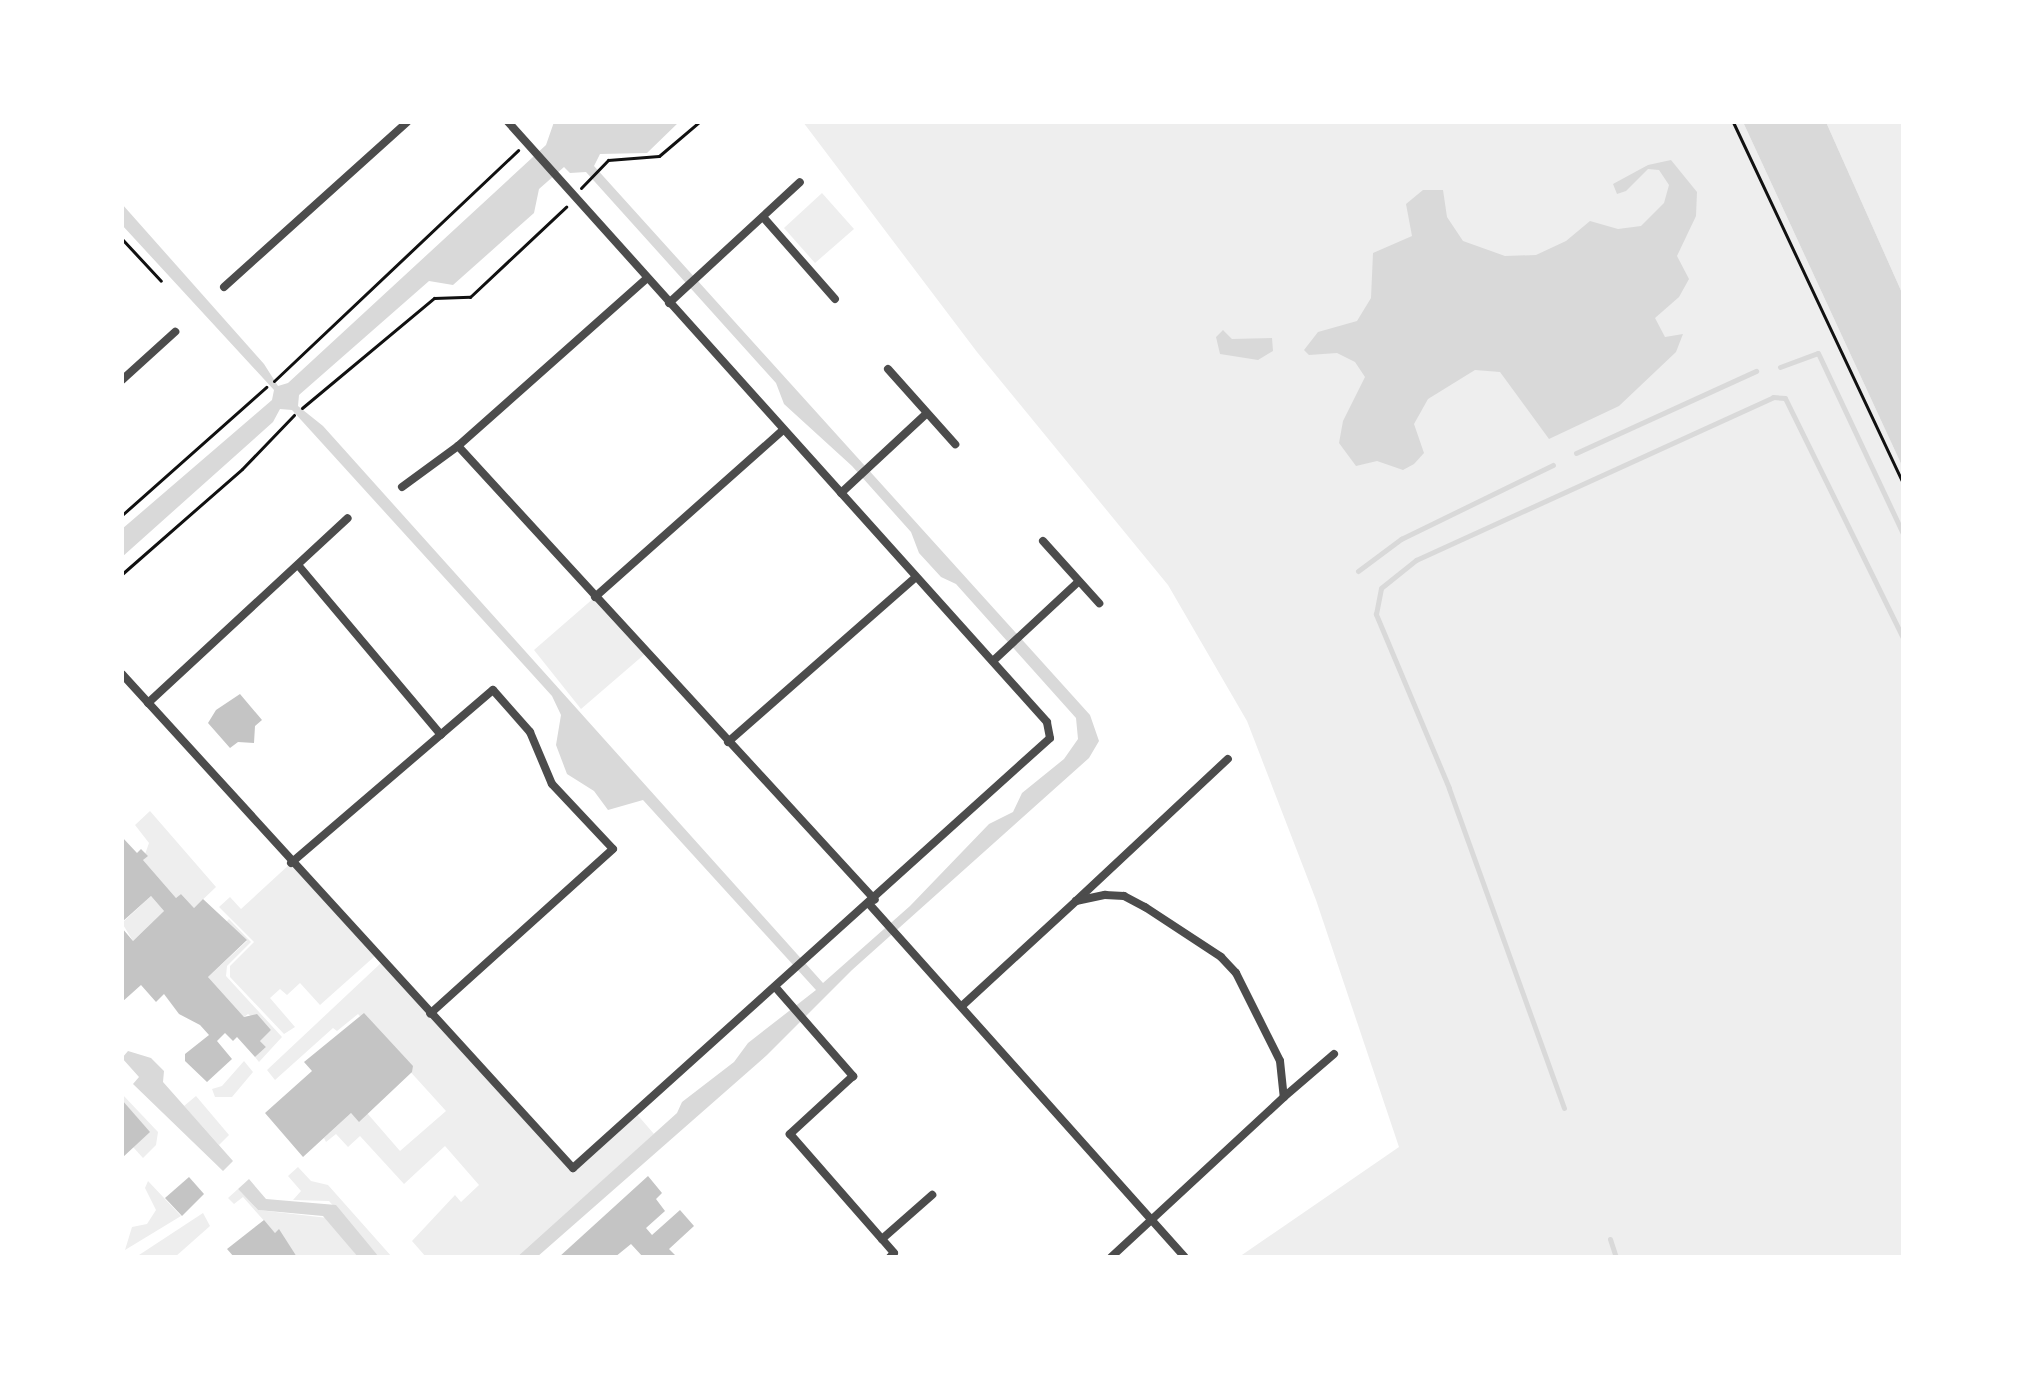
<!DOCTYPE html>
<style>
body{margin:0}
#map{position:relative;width:2025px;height:1379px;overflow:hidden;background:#fff;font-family:Poppins,sans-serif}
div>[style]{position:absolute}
.green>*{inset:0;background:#eee}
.water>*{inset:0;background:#d9d9d9}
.stream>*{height:5px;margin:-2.5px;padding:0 2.5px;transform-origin:2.5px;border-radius:2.5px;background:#d9d9d9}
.building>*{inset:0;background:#c4c4c4}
.path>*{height:3px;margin:-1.5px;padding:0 1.5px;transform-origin:1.5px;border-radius:1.5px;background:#111}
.minor>*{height:8px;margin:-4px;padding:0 4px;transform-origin:4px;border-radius:4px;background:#4c4c4c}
span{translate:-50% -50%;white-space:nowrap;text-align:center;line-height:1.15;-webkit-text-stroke:8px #fff;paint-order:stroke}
.frame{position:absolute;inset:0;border:124px solid #fff;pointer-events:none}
</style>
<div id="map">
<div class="green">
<i style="clip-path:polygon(803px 122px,1743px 122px,1903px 468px,1903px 1257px,1239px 1257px,1399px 1147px,1316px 900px,1247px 721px,1168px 585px,977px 352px)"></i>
<i style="clip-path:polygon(1826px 122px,1903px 122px,1903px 295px)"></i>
<i style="clip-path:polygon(822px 193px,854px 229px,815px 263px,784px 228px)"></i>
<i style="clip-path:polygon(595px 597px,646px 653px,581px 709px,534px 650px)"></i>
<i style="clip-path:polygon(150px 811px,216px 887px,194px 908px,181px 894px,176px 898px,143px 860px,149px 843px,135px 825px)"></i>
<i style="clip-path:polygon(291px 863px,375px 956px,320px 1005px,300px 983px,287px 995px,280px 989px,270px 998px,295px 1027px,284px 1034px,230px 977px,230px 966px,254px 942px,219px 907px,230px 897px,241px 909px)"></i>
<i style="clip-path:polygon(151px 896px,164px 911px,133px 941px,122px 923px)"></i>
<i style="clip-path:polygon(229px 919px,251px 942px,227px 966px,226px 976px,282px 1037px,259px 1062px,255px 1057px,266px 1047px,260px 1041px,271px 1030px,248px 1014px,244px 1017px,208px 977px,247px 941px,226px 922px)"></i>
<i style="clip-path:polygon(381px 963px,572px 1168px,635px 1112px,654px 1134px,517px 1257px,426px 1257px,412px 1241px,455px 1195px,461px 1202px,479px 1185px,445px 1146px,404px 1184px,360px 1136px,348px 1147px,336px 1134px,326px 1142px,324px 1138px,351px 1113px,359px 1121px,367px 1113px,400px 1151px,446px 1111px,358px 1014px,337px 1031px,333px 1028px,275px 1080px,267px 1070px)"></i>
<i style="clip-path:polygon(244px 1061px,253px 1072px,232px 1097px,215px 1097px,212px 1089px,222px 1086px)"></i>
<i style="clip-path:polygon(122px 1094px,158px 1132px,156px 1145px,143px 1158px,133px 1147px)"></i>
<i style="clip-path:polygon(196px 1096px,229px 1135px,219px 1145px,184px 1106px)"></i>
<i style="clip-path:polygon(298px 1167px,311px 1181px,328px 1185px,392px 1257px,379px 1257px,329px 1201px,293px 1200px,301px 1191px,288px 1176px)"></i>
<i style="clip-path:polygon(148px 1181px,181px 1216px,125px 1250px,132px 1227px,147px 1224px,156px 1210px,145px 1188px)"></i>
<i style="clip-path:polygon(238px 1189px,258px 1210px,328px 1218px,358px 1257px,297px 1257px,279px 1230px,275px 1233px,243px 1197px,234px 1204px,228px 1198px)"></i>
<i style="clip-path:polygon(203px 1213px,210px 1226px,175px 1257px,136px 1257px)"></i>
</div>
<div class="water">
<i style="clip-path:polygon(evenodd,554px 122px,679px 122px,647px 153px,600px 154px,594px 166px,1090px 715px,1099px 741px,1089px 758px,852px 970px,767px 1055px,537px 1257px,517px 1257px,677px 1113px,682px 1102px,734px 1062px,748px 1043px,816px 990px,643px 800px,608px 810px,594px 791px,567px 774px,556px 745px,561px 715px,552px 696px,292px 410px,280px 409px,273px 422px,122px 557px,122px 529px,272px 400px,274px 390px,122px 225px,122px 204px,264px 364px,278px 386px,288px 383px,546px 145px,554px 122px,564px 167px,570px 173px,586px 172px,776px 383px,784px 404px,852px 466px,911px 532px,919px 553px,941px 577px,956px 584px,1076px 718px,1078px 739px,1064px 759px,1022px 793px,1013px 812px,989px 824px,910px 906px,823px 983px,323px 426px,298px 406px,299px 395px,429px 281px,453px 285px,534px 213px,539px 189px,564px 167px)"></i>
<i style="clip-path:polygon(1743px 122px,1826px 122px,1903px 295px,1903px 468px)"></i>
<i style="clip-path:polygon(1671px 160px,1697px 192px,1696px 216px,1677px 256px,1689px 279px,1679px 297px,1655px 318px,1665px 337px,1683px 334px,1676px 352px,1619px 406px,1549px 439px,1500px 372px,1475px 370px,1428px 399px,1414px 424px,1424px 453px,1414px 464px,1403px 470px,1377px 461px,1356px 466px,1339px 443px,1343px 421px,1365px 377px,1355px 362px,1337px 353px,1309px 355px,1304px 350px,1318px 332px,1357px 321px,1371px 298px,1373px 253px,1412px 236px,1406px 204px,1423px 190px,1443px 190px,1447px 217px,1463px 241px,1505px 256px,1536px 255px,1566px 241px,1590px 221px,1618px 229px,1641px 226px,1664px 203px,1669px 185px,1659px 170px,1648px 169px,1626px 191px,1617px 194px,1613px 184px,1648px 165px)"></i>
<i style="clip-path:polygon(1223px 330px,1232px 339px,1272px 338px,1273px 351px,1258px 360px,1220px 354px,1216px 337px)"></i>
<i style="clip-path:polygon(128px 1051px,151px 1058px,164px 1071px,163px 1082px,233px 1161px,223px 1171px,133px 1084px,139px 1077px,122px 1058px)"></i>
<i style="clip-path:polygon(249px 1179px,266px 1199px,336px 1205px,379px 1257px,358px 1257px,323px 1216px,258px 1210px,238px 1189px)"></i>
</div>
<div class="stream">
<i style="left:1780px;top:367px;width:40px;rotate:-20.2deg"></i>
<i style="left:1818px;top:353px;width:200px;rotate:64.8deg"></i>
<i style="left:1576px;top:453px;width:198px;rotate:-24.5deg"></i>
<i style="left:1358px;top:571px;width:54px;rotate:-36.7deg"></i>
<i style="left:1401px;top:539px;width:169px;rotate:-26deg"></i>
<i style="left:1564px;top:1108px;width:340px;rotate:-109.8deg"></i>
<i style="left:1449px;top:788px;width:189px;rotate:-112.8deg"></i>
<i style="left:1376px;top:614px;width:26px;rotate:-79deg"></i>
<i style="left:1381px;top:588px;width:45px;rotate:-38.7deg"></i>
<i style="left:1416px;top:560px;width:392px;rotate:-24.5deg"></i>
<i style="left:1773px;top:397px;width:12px;rotate:5deg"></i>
<i style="left:1785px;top:398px;width:267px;rotate:63.8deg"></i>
<i style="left:1610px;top:1239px;width:19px;rotate:72deg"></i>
</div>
<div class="building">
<i style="clip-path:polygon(240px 694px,262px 720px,255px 726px,254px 743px,238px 742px,230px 748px,208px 723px,216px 710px)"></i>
<i style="clip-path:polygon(122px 837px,137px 853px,141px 849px,148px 856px,143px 860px,176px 898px,181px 894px,194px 908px,203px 899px,247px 940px,208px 977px,244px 1017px,257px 1014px,271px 1030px,260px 1041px,266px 1047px,255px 1057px,237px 1037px,233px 1041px,225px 1033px,217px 1041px,232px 1059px,207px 1082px,185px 1061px,185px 1054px,209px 1035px,200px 1025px,179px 1014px,164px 994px,156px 1002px,141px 985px,122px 1002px,122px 928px,133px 941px,164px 911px,151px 896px,122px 922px)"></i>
<i style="clip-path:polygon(364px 1013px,413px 1066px,412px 1072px,359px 1122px,351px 1113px,303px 1157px,265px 1113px,312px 1071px,304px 1062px)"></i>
<i style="clip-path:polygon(122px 1100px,150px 1132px,122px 1158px)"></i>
<i style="clip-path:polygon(648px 1176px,662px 1193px,656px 1199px,665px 1211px,646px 1228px,652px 1235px,680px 1210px,694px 1226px,669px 1249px,677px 1257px,643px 1257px,631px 1244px,615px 1257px,559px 1257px)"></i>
<i style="clip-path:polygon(189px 1177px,204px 1194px,182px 1216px,165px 1198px)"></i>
<i style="clip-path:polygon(264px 1220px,275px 1233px,279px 1229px,297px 1257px,234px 1257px,227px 1249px)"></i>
</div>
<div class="path">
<i style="left:1733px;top:122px;width:400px;rotate:64.8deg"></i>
<i style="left:581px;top:188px;width:39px;rotate:-46deg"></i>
<i style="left:608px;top:160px;width:51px;rotate:-4.5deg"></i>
<i style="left:659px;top:156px;width:52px;rotate:-40.4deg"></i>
<i style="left:122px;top:239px;width:57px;rotate:47.1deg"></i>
<i style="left:274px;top:381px;width:336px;rotate:-43.4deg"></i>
<i style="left:302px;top:408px;width:172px;rotate:-39.8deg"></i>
<i style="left:434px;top:298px;width:36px;rotate:-2deg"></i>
<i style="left:470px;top:297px;width:132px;rotate:-43.2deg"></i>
<i style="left:122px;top:515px;width:193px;rotate:-41.6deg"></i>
<i style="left:122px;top:574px;width:159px;rotate:-41.2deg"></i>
<i style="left:242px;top:469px;width:75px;rotate:-46.1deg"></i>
</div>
<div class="minor">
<i style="left:763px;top:217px;width:109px;rotate:48.7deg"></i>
<i style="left:224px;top:287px;width:246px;rotate:-42deg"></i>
<i style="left:669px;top:303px;width:178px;rotate:-42.7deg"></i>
<i style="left:888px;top:369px;width:101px;rotate:48.2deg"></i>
<i style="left:122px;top:380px;width:72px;rotate:-42.2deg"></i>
<i style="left:458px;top:446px;width:616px;rotate:47.43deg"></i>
<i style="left:402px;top:487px;width:69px;rotate:-36.2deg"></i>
<i style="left:458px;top:446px;width:253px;rotate:-41.6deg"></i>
<i style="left:841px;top:493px;width:116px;rotate:-42.9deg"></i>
<i style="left:1043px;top:541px;width:84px;rotate:47.9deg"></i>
<i style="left:298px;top:565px;width:222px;rotate:49.9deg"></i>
<i style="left:595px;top:597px;width:251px;rotate:-41.6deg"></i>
<i style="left:993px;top:661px;width:117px;rotate:-42.9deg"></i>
<i style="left:122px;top:674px;width:669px;rotate:47.61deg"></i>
<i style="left:573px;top:1168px;width:642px;rotate:-42.03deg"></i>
<i style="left:1050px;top:738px;width:16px;rotate:-101deg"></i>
<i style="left:1047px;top:722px;width:807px;rotate:-131.93deg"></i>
<i style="left:148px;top:703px;width:272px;rotate:-42.8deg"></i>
<i style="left:728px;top:742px;width:249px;rotate:-41.3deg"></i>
<i style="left:291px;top:863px;width:266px;rotate:-40.6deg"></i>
<i style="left:493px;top:690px;width:56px;rotate:48.6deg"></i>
<i style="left:530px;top:732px;width:56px;rotate:67.1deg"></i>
<i style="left:552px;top:784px;width:89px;rotate:46.8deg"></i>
<i style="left:613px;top:849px;width:246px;rotate:138deg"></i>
<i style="left:1076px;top:901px;width:208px;rotate:-43.1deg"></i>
<i style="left:870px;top:905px;width:472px;rotate:48.2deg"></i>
<i style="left:777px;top:989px;width:116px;rotate:48.9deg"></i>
<i style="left:853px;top:1076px;width:86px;rotate:137.4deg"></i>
<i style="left:790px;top:1134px;width:140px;rotate:48.8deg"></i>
<i style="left:882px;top:1239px;width:18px;rotate:49deg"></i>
<i style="left:894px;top:1253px;width:6px;rotate:135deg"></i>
<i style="left:963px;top:1005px;width:154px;rotate:-42.6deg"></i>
<i style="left:1076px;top:901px;width:30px;rotate:-12deg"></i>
<i style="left:1105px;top:895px;width:19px;rotate:3deg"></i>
<i style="left:1124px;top:896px;width:24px;rotate:28deg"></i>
<i style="left:1145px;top:907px;width:91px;rotate:33.3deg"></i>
<i style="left:1221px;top:957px;width:22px;rotate:47deg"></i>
<i style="left:1236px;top:973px;width:98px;rotate:63.4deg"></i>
<i style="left:1280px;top:1061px;width:36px;rotate:84deg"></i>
<i style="left:1284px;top:1097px;width:236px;rotate:137.2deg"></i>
<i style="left:1284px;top:1097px;width:66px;rotate:-40.7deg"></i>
<i style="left:882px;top:1239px;width:67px;rotate:-41.3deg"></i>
</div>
<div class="frame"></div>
</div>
